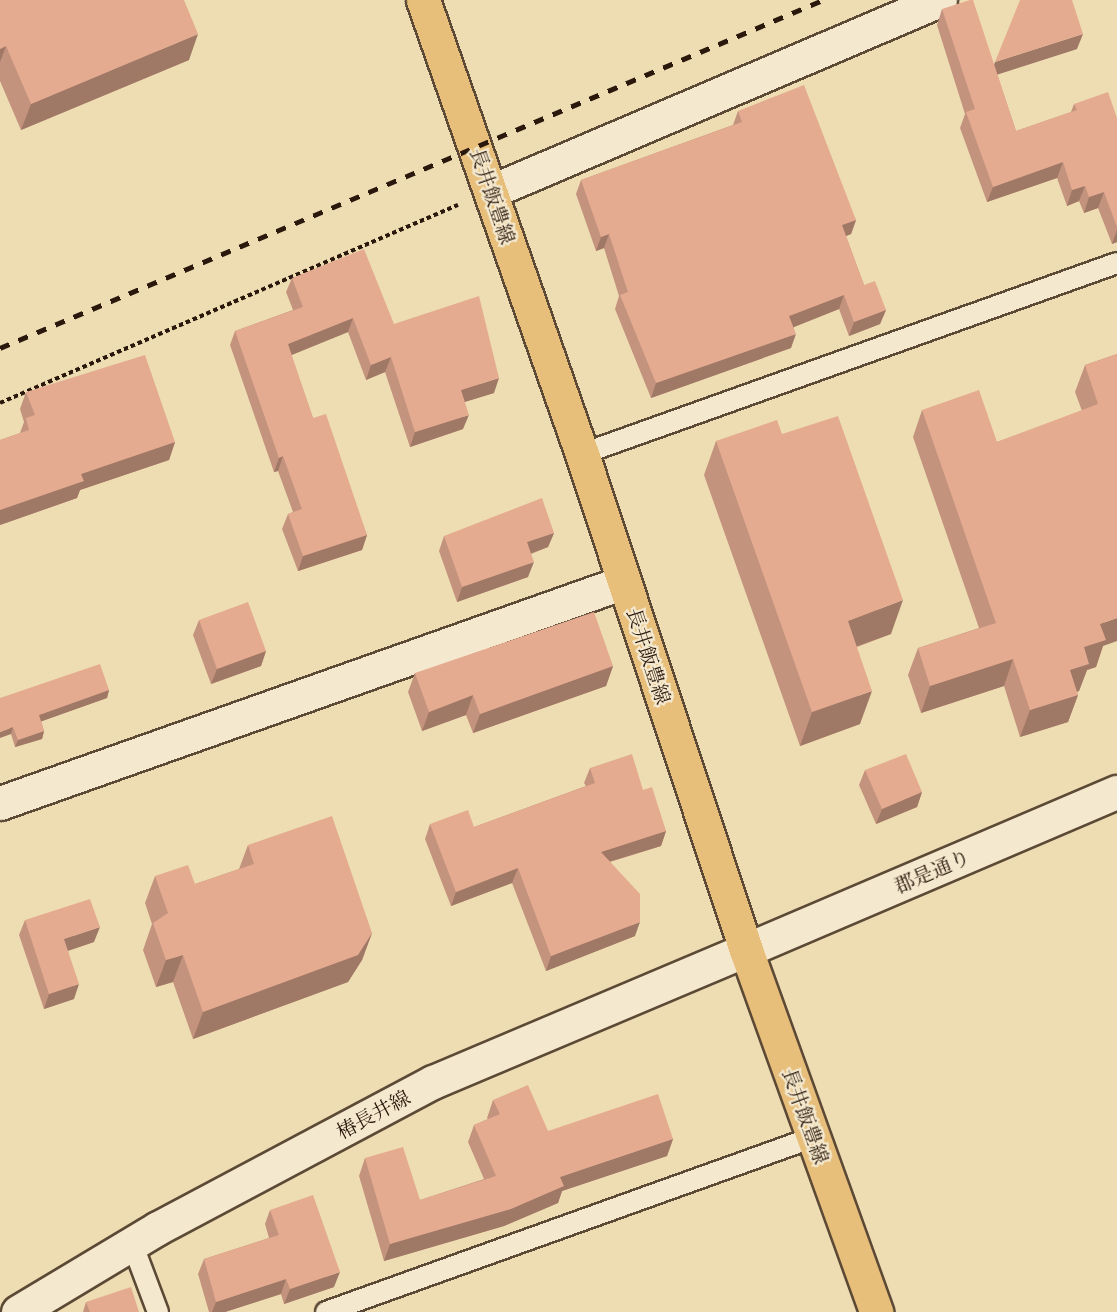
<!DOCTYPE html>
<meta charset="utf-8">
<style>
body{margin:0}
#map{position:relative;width:1117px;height:1312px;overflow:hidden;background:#eeddb3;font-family:"Gentium Book Plus","Noto Serif JP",serif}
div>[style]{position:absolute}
.path>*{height:4px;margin-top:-2px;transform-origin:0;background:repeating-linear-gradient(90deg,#2b180c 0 4.5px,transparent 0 7.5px)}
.roads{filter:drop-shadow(2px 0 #5c4936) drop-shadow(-2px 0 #5c4936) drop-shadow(0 2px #5c4936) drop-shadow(0 -2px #5c4936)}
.service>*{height:20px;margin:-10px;padding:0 10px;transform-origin:10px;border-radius:10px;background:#f4e9ce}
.minor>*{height:33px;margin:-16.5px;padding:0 16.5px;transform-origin:16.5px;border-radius:16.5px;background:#f4e9ce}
.tertiary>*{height:33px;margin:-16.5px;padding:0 16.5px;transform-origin:16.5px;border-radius:16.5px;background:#f4e9ce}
.secondary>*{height:33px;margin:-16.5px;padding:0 16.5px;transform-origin:16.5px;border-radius:16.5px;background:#f4e9ce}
.primary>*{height:33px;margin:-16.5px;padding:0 16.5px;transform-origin:16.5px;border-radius:16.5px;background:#e7be7a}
.rail>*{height:4.5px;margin-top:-2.25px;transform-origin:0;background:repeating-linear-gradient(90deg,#2b180c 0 10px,transparent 0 20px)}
.wall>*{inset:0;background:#c4937d}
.shaded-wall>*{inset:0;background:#a07866}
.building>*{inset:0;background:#e4ab91}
span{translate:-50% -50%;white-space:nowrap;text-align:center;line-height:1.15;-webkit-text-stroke:4.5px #f4e9ce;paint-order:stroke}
.street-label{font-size:20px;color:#2b180c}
</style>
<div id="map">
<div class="path">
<i style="left:0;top:403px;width:499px;rotate:-23.4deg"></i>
</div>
<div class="roads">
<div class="service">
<i style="left:582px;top:454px;width:568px;rotate:-19.65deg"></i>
<i style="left:132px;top:1243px;width:74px;rotate:69.4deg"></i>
<i style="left:326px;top:1312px;width:518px;rotate:-19.73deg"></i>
</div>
<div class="minor">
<i style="left:492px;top:191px;width:487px;rotate:-23.1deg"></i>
<i style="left:0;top:803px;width:662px;rotate:-19.5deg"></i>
</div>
<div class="tertiary">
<i style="left:746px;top:950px;width:403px;rotate:-23.1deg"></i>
</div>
<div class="secondary">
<i style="left:18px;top:1312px;width:163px;rotate:-31deg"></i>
<i style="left:158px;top:1228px;width:311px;rotate:-28deg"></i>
<i style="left:433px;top:1082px;width:340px;rotate:-22.9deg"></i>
</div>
<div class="primary">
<i style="left:423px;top:0;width:481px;rotate:70.7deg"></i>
<i style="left:582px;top:454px;width:522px;rotate:71.7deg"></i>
<i style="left:746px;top:950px;width:385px;rotate:70.2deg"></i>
</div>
</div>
<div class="rail">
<i style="left:0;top:348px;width:894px;rotate:-22.92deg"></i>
</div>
<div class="wall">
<i style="clip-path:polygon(0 0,189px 60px,21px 130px,0 81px)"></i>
<i style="clip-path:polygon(942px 9px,994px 65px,1077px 49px,997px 74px,1016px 131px,1071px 112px,1074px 104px,1117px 118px,1117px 242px,1112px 244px,1098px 208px,1084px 213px,1079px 201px,1067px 206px,1057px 178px,987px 202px,960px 128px,965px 114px,937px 25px)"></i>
<i style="clip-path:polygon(738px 111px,856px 220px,851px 234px,846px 236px,864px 285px,886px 310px,880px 324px,849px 336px,839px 309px,794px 327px,791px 348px,651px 398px,615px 309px,619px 296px,604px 248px,596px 251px,576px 194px,581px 180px,733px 125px)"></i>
<i style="clip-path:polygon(292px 278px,394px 324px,494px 393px,464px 402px,463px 429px,410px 447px,385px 372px,366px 380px,348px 332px,291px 355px,313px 418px,367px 535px,362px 550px,298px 571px,282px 529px,288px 514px,293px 512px,278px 471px,274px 472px,230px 345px,235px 331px,293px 310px,286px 292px)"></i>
<i style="clip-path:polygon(1117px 354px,1103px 646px,1096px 667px,1087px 670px,1079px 691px,1077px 692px,1078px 695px,1068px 722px,1020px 737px,1004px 686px,921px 713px,908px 675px,918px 648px,979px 628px,913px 437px,922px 410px,997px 442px,1082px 411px,1075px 392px,1085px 365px)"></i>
<i style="clip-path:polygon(26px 392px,175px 442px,169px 460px,80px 490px,77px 498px,0 525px,0 440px,20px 433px,24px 422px,20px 409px)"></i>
<i style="clip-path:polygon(782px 434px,891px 634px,857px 647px,860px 724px,800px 746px,704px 475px,716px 441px)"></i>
<i style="clip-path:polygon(554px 533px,548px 547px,531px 554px,528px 577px,457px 602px,439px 551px,444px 536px)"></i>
<i style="clip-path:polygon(199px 620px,266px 651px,261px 666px,211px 684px,193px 635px)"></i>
<i style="clip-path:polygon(613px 666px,606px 686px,473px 733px,466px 715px,422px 731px,408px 692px,415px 673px)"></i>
<i style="clip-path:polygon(109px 690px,107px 698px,41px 721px,44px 731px,42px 739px,15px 747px,0 698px)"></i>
<i style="clip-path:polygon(590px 768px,643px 790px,666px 831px,661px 846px,610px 862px,635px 936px,546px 971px,512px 883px,451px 906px,425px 839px,430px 824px,474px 827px,586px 786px,584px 783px)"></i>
<i style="clip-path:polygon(865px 770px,922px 792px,917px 807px,876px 824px,859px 785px)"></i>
<i style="clip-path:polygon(248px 845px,372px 933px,362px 960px,348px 982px,193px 1039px,173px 982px,156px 987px,143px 950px,152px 924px,145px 903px,155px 876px,195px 884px,239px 869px)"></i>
<i style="clip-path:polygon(25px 920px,94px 942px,68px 951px,74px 999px,44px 1009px,19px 935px)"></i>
<i style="clip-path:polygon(493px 1100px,548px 1131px,673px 1139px,667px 1156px,562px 1191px,558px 1203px,504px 1226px,384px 1261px,359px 1176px,365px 1158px,420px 1200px,484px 1179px,468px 1142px,474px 1125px,488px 1119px,487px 1118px)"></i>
<i style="clip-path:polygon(270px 1210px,334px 1287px,284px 1304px,281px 1294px,225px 1312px,209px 1312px,198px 1274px,204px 1259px,269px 1238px,265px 1224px)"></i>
<i style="clip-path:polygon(86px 1302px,139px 1312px,83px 1312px)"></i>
</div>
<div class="shaded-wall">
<i style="clip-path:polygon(198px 34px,189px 60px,21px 130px,31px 104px)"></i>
<i style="clip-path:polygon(1083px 34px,1077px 49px,990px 77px,995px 62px)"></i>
<i style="clip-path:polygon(6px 46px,0 62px,0 49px)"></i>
<i style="clip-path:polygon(1063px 162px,1057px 178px,987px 202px,993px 187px)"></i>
<i style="clip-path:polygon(1085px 186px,1079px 201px,1067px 206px,1072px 190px)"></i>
<i style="clip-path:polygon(1104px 192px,1098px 208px,1084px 213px,1089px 197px)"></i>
<i style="clip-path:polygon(856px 220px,851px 234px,836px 240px,842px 225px)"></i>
<i style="clip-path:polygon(1117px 230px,1117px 242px,1112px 244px)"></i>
<i style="clip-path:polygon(609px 234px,604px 248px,596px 251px,601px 237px)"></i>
<i style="clip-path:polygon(844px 295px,839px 309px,784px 331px,789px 316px)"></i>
<i style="clip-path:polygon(886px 310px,880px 324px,849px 336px,854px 322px)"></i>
<i style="clip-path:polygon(353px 318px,348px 332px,282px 359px,288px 344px)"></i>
<i style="clip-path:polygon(796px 334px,791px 348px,651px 398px,656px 383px)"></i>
<i style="clip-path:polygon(391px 357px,385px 372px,366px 380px,371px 365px)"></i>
<i style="clip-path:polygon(499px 378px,494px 393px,455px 405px,461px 390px)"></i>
<i style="clip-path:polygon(469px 415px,463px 429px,410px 447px,415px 432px)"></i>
<i style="clip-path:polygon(175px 442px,169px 460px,80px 490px,77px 498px,0 525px,0 510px,81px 474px)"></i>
<i style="clip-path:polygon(283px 456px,278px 471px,274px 472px,279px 458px)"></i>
<i style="clip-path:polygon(554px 533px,548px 547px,521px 557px,527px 542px)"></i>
<i style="clip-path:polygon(367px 535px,362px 550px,298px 571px,303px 556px)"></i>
<i style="clip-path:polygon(534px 562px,528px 577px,457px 602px,462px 587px)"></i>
<i style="clip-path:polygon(903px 600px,891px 634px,835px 654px,848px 621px)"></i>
<i style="clip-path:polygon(1117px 618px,1117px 641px,1103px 646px,1096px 667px,1087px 670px,1079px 691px,1060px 697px,1070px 670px,1084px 647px,1100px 624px)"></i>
<i style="clip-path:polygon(266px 651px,261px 666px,211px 684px,217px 669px)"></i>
<i style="clip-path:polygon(1013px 659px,1004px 686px,921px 713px,930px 686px)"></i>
<i style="clip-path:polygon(613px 666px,606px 686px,473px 733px,480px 714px)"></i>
<i style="clip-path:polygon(109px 690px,107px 698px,37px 723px,39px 715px)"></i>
<i style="clip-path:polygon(872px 691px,860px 724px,800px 746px,812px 712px)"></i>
<i style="clip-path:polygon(473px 695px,466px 715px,422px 731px,429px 712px)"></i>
<i style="clip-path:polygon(1078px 695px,1068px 722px,1020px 737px,1030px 710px)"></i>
<i style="clip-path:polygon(13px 727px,11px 734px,0 738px,0 732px)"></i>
<i style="clip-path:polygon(44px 731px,42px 739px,15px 747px,18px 740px)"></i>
<i style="clip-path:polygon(922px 792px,917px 807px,876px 824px,882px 809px)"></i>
<i style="clip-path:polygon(666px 831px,661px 846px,595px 866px,601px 852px)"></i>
<i style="clip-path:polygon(518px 868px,512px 883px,451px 906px,456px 892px)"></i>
<i style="clip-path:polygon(640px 922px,635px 936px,546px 971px,551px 956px)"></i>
<i style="clip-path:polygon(100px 927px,94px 942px,58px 954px,64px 939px)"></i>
<i style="clip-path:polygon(372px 933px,362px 960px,348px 982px,193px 1039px,203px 1012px)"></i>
<i style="clip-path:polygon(183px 955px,173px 982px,156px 987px,166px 960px)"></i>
<i style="clip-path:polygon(79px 984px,74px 999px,44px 1009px,49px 994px)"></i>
<i style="clip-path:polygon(673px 1139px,667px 1156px,562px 1191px,558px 1203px,504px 1226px,384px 1261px,390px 1244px,560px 1177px)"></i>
<i style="clip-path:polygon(340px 1272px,334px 1287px,284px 1304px,290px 1289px)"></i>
<i style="clip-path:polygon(286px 1279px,281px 1294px,225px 1312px,212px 1312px,216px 1302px)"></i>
</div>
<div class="building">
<i style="clip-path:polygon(0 0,184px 0,198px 34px,31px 104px,6px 46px,0 49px)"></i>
<i style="clip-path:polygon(970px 0,973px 0,1016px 131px,1077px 110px,1074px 104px,1108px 92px,1117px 118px,1117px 227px,1104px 192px,1089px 197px,1085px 186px,1072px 190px,1063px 162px,993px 187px,966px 112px,975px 109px,942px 9px)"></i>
<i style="clip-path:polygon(1020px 0,1072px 0,1083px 34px,995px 62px)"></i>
<i style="clip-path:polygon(804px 85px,856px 220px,842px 225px,864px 285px,875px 281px,886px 310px,854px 322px,844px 295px,789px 316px,796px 334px,656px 383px,620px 295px,628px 292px,609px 234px,601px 237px,581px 180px,742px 122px,738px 111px)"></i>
<i style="clip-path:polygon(364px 249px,394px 324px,479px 296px,499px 378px,461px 390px,469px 415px,415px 432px,391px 357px,371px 365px,353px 318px,288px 344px,313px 418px,326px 414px,367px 535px,303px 556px,288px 514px,302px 509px,283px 456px,279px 458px,235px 331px,303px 307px,292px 278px)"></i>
<i style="clip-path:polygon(1117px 354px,1117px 618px,1100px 624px,1106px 640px,1084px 647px,1089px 664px,1070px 670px,1078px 695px,1030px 710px,1013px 659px,930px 686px,918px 648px,996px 623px,922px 410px,979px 390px,997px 442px,1098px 404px,1085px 365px)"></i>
<i style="clip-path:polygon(145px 355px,175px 442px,81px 474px,84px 481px,0 510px,0 440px,29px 430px,26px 418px,35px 415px,26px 392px)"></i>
<i style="clip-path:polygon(838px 416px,903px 600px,848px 621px,872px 691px,812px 712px,716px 441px,777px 420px,782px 434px)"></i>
<i style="clip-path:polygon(542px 498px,554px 533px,527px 542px,534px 562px,462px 587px,444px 536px)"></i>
<i style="clip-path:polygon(248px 602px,266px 651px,217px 669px,199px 620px)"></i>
<i style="clip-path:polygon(594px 612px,613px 666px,480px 714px,473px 695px,429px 712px,415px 673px)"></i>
<i style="clip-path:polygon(100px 664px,109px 690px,39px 715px,44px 731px,18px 740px,13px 727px,0 732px,0 698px)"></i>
<i style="clip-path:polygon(632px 754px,643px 790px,652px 787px,666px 831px,601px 852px,640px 894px,640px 922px,551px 956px,518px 868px,456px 892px,430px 824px,468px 810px,474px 827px,595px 783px,590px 768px)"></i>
<i style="clip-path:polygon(906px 754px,922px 792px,882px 809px,865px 770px)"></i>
<i style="clip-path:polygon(332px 816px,372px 933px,358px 955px,203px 1012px,183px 955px,166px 960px,153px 923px,168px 913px,155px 876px,188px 865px,195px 884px,254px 864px,248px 845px)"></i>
<i style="clip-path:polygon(90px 899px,100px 927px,64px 939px,79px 984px,49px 994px,25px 920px)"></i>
<i style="clip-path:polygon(528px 1085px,548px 1131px,658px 1094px,673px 1139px,560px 1177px,564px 1186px,511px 1209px,390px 1244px,365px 1158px,403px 1147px,420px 1200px,496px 1176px,474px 1125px,500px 1114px,493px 1100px)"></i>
<i style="clip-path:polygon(313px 1195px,340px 1272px,290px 1289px,286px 1279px,216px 1302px,204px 1259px,279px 1235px,270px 1210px)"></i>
<i style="clip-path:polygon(131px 1287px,139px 1312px,90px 1312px,86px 1302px)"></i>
</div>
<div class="street-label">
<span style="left:493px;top:196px;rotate:71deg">長井飯豊線</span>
<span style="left:649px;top:656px;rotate:72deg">長井飯豊線</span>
<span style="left:932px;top:871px;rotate:-23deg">郡是通り</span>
<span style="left:373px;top:1114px;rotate:-28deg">椿長井線</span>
<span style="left:806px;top:1116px;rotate:70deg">長井飯豊線</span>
</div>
</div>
